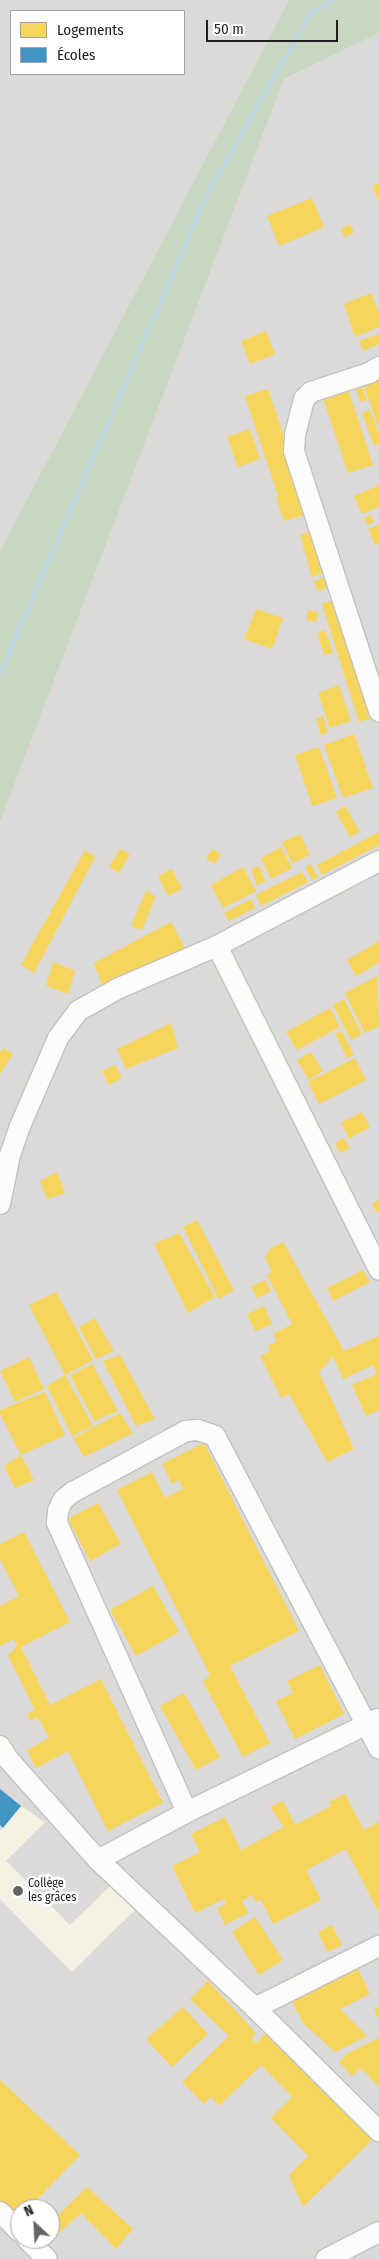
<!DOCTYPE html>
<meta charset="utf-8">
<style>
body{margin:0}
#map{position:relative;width:379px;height:2259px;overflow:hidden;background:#ebeae7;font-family:"Fira Sans Condensed",sans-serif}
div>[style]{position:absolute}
.residential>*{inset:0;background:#dbdad8}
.education>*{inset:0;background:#f4f3e3}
.forest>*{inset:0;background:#c8d7bf}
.homes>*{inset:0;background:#f6d55c}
.schools>*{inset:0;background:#4393c3}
.stream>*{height:5px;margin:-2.5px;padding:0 2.5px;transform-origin:2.5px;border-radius:2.5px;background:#bed5db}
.roads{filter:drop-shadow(1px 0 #c1c1bf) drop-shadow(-1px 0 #c1c1bf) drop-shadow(0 1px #c1c1bf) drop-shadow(0 -1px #c1c1bf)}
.street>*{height:20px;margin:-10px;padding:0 10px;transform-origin:10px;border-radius:10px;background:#fcfcfb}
.dots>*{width:14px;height:14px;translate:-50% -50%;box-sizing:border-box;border:2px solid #fff;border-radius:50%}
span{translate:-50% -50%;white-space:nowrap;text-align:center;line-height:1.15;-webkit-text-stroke:5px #fff;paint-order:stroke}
.poi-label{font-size:12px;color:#1e1e1e}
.left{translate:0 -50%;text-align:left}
.legend{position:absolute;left:10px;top:10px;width:175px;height:65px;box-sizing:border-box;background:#fff;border:1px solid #a5a5a5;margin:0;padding:6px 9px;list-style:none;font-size:15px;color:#1e1e1e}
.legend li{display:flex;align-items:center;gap:10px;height:25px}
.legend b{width:25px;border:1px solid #a5a5a5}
.north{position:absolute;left:10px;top:2199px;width:50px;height:50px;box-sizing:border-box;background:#fff;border:1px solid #a5a5a5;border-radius:50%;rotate:335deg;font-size:14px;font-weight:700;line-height:20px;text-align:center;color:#1e1e1e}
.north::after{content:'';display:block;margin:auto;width:18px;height:22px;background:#666564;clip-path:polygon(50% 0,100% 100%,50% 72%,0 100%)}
.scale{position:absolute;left:206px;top:20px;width:132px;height:22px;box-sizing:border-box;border:2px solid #1e1e1e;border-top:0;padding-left:6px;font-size:15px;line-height:18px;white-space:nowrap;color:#1e1e1e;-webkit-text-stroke:4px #fff;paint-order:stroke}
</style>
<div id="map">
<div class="residential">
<i style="clip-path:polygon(evenodd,0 0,289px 0,0 551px,0 0,11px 11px,184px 11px,184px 74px,11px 74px,11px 11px)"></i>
<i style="clip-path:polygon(evenodd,379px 33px,379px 2259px,0 2259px,0 822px,284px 79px,379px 33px,20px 2209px,50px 2209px,50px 2239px,20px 2239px,20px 2209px)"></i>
</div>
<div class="education">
<i style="clip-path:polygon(21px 1806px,45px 1822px,6px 1861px,70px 1925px,113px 1883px,138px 1907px,72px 1972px,0 1899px,0 1831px)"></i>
</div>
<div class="forest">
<i style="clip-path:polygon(289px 0,379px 0,379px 33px,284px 79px,0 822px,0 551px)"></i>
</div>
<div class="homes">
<i style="clip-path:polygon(379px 183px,379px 202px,372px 186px)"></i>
<i style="clip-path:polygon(312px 198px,324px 227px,279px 246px,267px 216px)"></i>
<i style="clip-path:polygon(350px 224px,354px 232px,344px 237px,341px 229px)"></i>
<i style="clip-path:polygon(371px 293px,379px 313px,379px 327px,355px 337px,344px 304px)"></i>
<i style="clip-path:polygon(266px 331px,275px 354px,250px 364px,241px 341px)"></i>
<i style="clip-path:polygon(379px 334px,379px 344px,363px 351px,359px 341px)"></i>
<i style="clip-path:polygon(379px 374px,379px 428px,362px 381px)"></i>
<i style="clip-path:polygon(347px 386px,373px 465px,348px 473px,322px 395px)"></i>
<i style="clip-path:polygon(362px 387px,367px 400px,361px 402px,355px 389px)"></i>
<i style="clip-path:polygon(268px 389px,308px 508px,307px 514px,284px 521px,276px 497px,278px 496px,245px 396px)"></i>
<i style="clip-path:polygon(370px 410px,379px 433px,379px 444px,374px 446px,362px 413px)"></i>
<i style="clip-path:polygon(250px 429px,260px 459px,238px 467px,227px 437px)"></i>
<i style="clip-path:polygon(379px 485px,379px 507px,362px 514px,354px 496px)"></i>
<i style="clip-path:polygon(371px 515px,374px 522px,367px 525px,364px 518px)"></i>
<i style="clip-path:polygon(379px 525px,379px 544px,375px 545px,368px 529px)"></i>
<i style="clip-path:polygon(311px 531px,324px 573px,312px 577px,300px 535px)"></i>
<i style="clip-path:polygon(325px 577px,329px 587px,318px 591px,314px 581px)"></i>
<i style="clip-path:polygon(335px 600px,373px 718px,359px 722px,322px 604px)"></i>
<i style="clip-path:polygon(256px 609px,283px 618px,272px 649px,244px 639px)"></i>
<i style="clip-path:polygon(308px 610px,318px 612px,316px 622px,306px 620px)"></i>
<i style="clip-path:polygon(325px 630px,333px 653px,324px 655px,317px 633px)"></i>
<i style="clip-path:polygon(339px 685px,351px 721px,330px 728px,318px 693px)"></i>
<i style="clip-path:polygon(323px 716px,328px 733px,321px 735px,316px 719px)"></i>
<i style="clip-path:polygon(354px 734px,373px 788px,343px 798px,324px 745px)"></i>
<i style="clip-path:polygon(319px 747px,337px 798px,312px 806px,295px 755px)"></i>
<i style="clip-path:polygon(345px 806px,360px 832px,350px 837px,336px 812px)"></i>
<i style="clip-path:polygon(379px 832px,379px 845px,322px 875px,317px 865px)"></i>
<i style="clip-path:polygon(300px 834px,310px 855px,292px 863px,282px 842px)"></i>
<i style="clip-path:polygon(281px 847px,292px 868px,271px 879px,261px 858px)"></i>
<i style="clip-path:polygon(120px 849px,130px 854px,119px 873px,109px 867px)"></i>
<i style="clip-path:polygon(212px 849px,221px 854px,215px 864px,206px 859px)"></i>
<i style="clip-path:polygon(85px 850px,95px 857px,34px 973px,21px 965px)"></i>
<i style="clip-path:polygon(311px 864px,318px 877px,312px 880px,305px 867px)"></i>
<i style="clip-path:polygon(259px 866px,266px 881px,257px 885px,251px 869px)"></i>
<i style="clip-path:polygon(243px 867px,256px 891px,223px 908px,211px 885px)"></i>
<i style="clip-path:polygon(172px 869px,182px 889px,168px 896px,158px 876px)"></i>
<i style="clip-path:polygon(302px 872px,308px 882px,261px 906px,256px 895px)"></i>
<i style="clip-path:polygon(146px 891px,156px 896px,142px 930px,131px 926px)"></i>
<i style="clip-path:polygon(251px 899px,255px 908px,229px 921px,224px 913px)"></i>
<i style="clip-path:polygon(171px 922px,185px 948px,102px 985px,94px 963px)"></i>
<i style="clip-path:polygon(379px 941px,379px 963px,356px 976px,347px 960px)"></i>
<i style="clip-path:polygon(53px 962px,75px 971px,68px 994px,46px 986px)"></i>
<i style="clip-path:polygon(377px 976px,379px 1026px,365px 1033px,345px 993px)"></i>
<i style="clip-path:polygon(344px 999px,362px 1034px,351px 1040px,333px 1005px)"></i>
<i style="clip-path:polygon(330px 1008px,340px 1027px,297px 1050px,286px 1032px)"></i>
<i style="clip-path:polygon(171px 1023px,178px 1048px,126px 1069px,117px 1049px)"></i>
<i style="clip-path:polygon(342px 1031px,354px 1055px,347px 1058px,335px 1034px)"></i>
<i style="clip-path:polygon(3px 1048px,13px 1054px,0 1074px,0 1052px)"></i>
<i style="clip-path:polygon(311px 1052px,323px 1071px,309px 1080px,297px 1060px)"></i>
<i style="clip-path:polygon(355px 1058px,366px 1080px,319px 1104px,308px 1082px)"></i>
<i style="clip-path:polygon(115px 1065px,122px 1078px,109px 1085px,102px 1071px)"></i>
<i style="clip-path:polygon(362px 1112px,370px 1127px,349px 1139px,341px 1123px)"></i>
<i style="clip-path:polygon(344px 1138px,350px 1148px,340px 1153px,335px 1143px)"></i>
<i style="clip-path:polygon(57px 1172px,65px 1193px,47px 1199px,40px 1181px)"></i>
<i style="clip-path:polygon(379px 1200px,379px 1212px,377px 1213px,372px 1204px)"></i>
<i style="clip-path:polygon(197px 1220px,234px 1290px,219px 1299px,183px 1227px)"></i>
<i style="clip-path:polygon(179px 1233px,215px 1297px,188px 1313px,154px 1244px)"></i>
<i style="clip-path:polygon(283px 1242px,344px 1351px,379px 1336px,379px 1410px,366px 1416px,352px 1385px,377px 1374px,373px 1365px,343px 1379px,333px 1357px,319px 1372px,354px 1449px,327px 1462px,289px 1394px,281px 1398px,260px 1356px,270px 1351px,268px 1346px,277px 1341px,273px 1334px,292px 1324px,267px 1275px,272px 1272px,265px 1257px,270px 1249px)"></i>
<i style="clip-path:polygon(363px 1270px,370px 1282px,333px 1301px,327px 1288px)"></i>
<i style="clip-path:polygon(265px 1280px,271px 1291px,257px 1298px,251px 1287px)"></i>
<i style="clip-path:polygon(56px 1292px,93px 1360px,65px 1375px,29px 1305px)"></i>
<i style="clip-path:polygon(264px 1306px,272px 1324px,255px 1331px,247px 1314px)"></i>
<i style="clip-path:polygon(95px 1318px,114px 1351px,96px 1359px,79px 1327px)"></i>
<i style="clip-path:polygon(120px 1355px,155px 1419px,136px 1426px,103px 1361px)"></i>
<i style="clip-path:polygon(29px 1357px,44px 1389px,15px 1402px,0 1371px)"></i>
<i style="clip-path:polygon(92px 1364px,118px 1411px,94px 1421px,70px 1375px)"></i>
<i style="clip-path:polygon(65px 1375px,93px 1426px,72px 1436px,47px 1386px)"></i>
<i style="clip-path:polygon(45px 1392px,65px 1435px,21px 1455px,0 1414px,0 1410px)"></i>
<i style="clip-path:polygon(120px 1413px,133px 1433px,84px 1457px,73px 1438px)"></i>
<i style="clip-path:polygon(204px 1443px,299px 1631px,230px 1666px,270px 1743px,243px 1757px,203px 1682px,210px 1675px,117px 1490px,152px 1472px,165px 1498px,183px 1489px,179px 1480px,172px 1484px,162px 1464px)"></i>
<i style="clip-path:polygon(21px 1455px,34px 1480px,15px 1488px,4px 1466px)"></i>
<i style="clip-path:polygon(98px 1503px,121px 1544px,90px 1561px,68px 1519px)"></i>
<i style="clip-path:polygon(24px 1532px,70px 1622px,21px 1647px,50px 1705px,101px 1679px,163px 1803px,108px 1831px,68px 1751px,36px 1768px,27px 1750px,49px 1738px,38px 1717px,31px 1721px,27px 1714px,35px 1710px,8px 1655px,17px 1646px,14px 1639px,0 1646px,0 1606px,19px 1596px,0 1559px,0 1544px)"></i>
<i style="clip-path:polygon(153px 1586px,179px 1632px,136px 1656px,110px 1610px)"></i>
<i style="clip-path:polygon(320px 1665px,344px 1714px,295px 1739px,276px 1701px,293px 1693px,287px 1681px)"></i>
<i style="clip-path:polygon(184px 1693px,220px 1757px,196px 1770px,160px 1706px)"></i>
<i style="clip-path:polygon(345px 1794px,364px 1830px,379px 1822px,379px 1913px,346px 1849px,306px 1870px,321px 1900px,273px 1924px,261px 1900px,255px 1902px,252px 1895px,242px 1901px,248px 1913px,225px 1925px,217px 1908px,226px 1904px,224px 1899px,195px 1913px,172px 1866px,200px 1852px,191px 1834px,225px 1817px,241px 1850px,284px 1827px,270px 1807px,283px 1801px,295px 1825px,331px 1806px,329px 1802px)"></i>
<i style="clip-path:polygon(255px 1917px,283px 1960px,259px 1975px,232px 1932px)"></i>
<i style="clip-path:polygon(332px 1925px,342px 1945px,327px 1952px,318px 1932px)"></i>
<i style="clip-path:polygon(358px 1969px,370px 1994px,340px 2009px,367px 2036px,335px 2052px,303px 2023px,292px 2002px)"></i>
<i style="clip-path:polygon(208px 1981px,256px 2033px,251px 2038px,256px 2043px,268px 2031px,373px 2139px,303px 2207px,289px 2175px,308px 2156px,271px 2118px,292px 2097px,261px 2065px,219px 2106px,211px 2097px,204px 2104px,182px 2082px,229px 2036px,190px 1999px)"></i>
<i style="clip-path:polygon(183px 2007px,208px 2034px,172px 2067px,146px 2039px)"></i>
<i style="clip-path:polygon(379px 2007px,379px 2019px,374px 2009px)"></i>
<i style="clip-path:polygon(379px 2038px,379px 2087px,361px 2068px,352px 2076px,339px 2062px,348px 2053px)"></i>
<i style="clip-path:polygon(0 2080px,80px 2155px,28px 2209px,20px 2209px,20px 2218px,17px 2221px,0 2205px)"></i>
<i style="clip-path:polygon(87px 2187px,133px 2229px,116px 2249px,81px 2213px,42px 2248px,33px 2239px,50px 2239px,50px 2216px,53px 2220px)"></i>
<i style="clip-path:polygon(41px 2203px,45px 2209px,35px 2209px)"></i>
</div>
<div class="schools">
<i style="clip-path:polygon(0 1789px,21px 1806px,3px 1828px,0 1825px)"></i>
</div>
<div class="stream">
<i style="left:0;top:672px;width:520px;rotate:-66.64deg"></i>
<i style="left:206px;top:195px;width:210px;rotate:-60.3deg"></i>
<i style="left:310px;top:13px;width:26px;rotate:-29deg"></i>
</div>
<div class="roads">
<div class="street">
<i style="left:379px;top:367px;width:12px;rotate:149deg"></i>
<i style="left:369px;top:373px;width:61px;rotate:161.9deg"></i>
<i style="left:311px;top:392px;width:10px;rotate:135deg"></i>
<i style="left:304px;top:399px;width:38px;rotate:104deg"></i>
<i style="left:295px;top:436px;width:15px;rotate:94deg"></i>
<i style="left:294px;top:451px;width:274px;rotate:71.9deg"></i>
<i style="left:217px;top:946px;width:362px;rotate:63.4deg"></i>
<i style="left:0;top:1204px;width:50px;rotate:-78.5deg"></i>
<i style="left:10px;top:1155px;width:31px;rotate:-71deg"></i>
<i style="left:20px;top:1126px;width:96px;rotate:-66.6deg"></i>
<i style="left:58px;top:1038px;width:34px;rotate:-53deg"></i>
<i style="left:78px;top:1011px;width:47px;rotate:-29.3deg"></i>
<i style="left:119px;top:988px;width:107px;rotate:-23.2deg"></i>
<i style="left:217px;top:946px;width:183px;rotate:-27.7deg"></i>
<i style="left:0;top:1746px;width:15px;rotate:58deg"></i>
<i style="left:8px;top:1759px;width:135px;rotate:48.3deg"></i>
<i style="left:98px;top:1860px;width:216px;rotate:43.3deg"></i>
<i style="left:255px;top:2008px;width:175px;rotate:44.8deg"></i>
<i style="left:187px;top:1812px;width:317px;rotate:-114.2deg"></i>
<i style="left:57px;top:1523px;width:12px;rotate:-85deg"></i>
<i style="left:58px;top:1511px;width:12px;rotate:-66deg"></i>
<i style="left:63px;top:1500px;width:13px;rotate:-39deg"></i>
<i style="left:73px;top:1492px;width:128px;rotate:-28.4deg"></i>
<i style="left:186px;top:1431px;width:12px;rotate:-5deg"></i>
<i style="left:198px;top:1430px;width:18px;rotate:19deg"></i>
<i style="left:215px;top:1436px;width:353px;rotate:62.3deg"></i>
<i style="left:98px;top:1860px;width:101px;rotate:-28.3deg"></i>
<i style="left:187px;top:1812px;width:212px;rotate:-26deg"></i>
<i style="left:255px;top:2008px;width:139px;rotate:-26.6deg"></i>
<i style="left:0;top:2212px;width:28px;rotate:45deg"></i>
<i style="left:27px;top:2239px;width:28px;rotate:45deg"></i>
<i style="left:326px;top:2259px;width:59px;rotate:-27deg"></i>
</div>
</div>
<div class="dots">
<i style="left:18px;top:1891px;background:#666564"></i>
</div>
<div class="poi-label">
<span class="left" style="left:28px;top:1891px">Collège<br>les grâces</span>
</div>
<ul class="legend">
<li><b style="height:14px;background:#f6d55c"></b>Logements</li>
<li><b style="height:14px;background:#4393c3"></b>Écoles</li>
</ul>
<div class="north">N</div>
<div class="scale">50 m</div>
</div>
